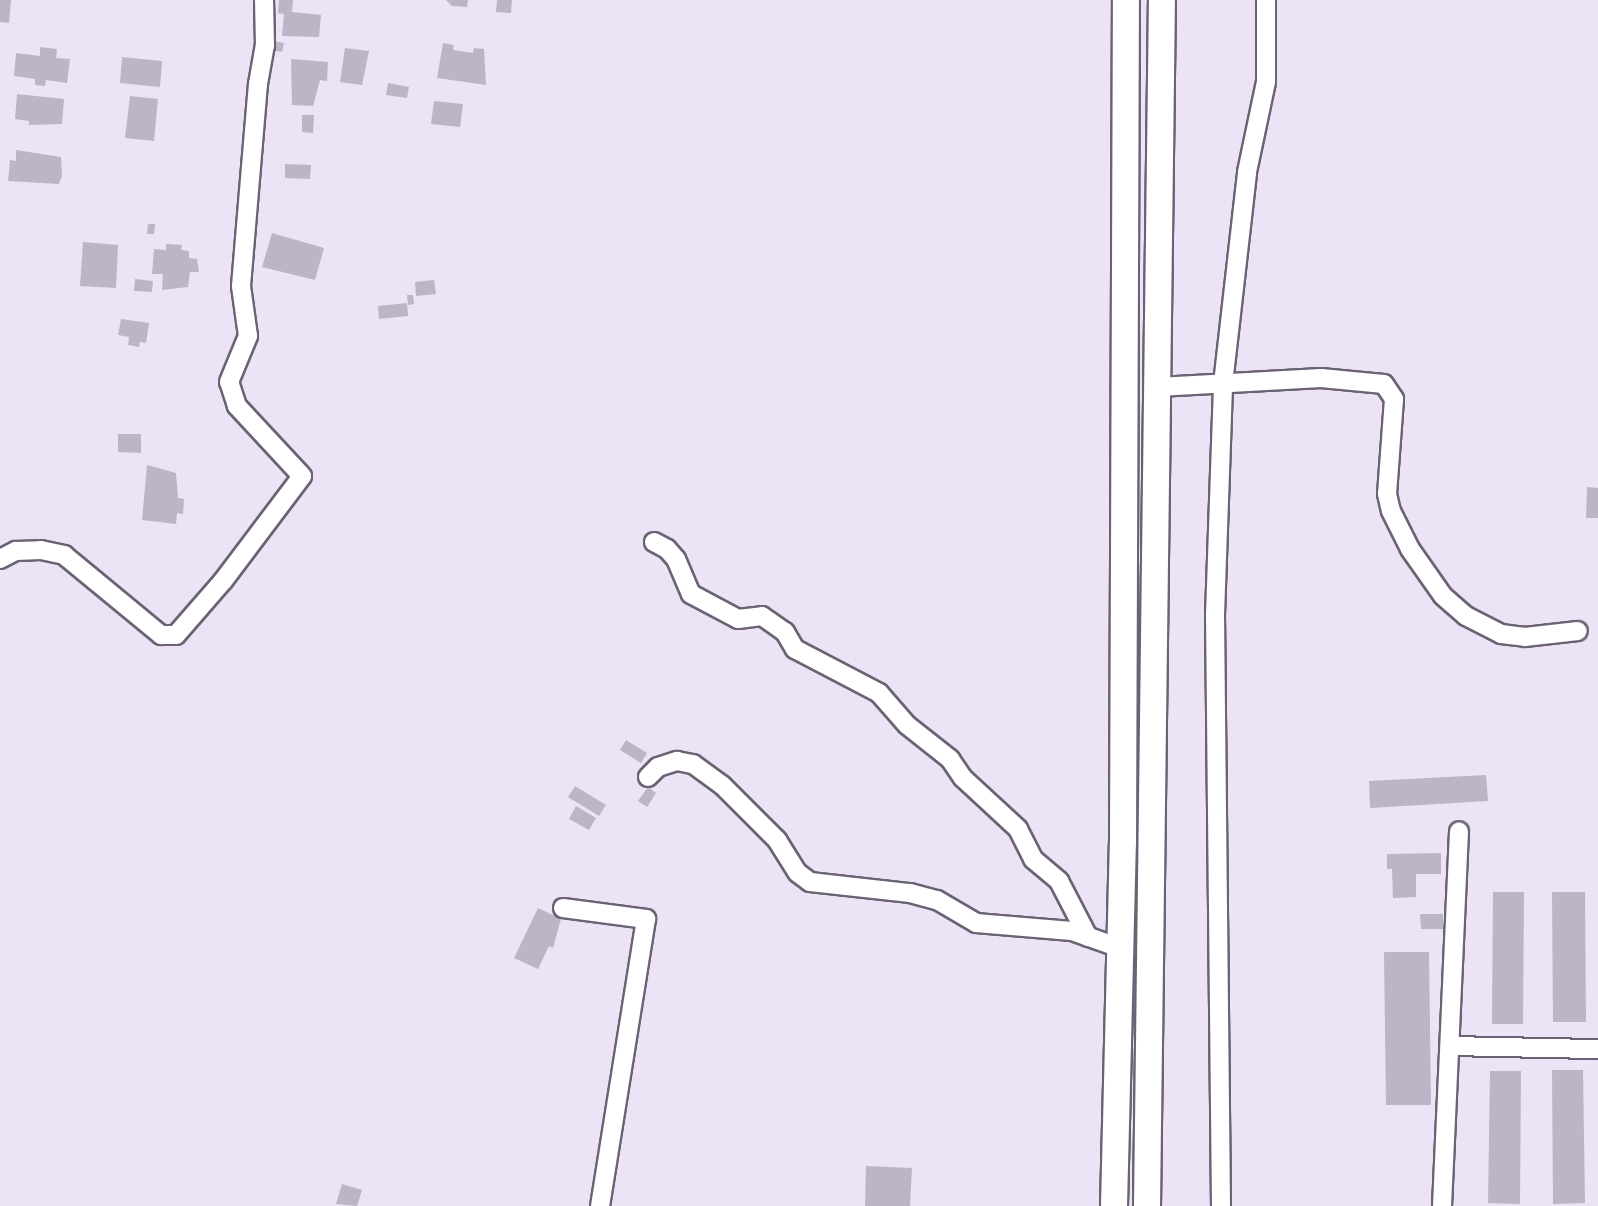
<!DOCTYPE html>
<style>
body{margin:0}
#map{position:relative;width:1598px;height:1206px;overflow:hidden;background:#ece3f7;font-family:Manrope,sans-serif}
div>[style]{position:absolute}
.building>*{inset:0;background:#bdb4c8}
.roads{filter:drop-shadow(2px 0 #6b6375) drop-shadow(-2px 0 #6b6375) drop-shadow(0 2px #6b6375) drop-shadow(0 -2px #6b6375)}
.minor>*{height:18px;margin:-9px;padding:0 9px;transform-origin:9px;border-radius:9px;background:#fff}
.highway>*{height:26px;margin:-13px;padding:0 13px;transform-origin:13px;border-radius:13px;background:#fff}
span{translate:-50% -50%;white-space:nowrap;text-align:center;line-height:1.15;-webkit-text-stroke:6px #fff;paint-order:stroke}
</style>
<div id="map">
<div class="building">
<i style="clip-path:polygon(0 0,11px 0,9px 23px,0 22px)"></i>
<i style="clip-path:polygon(279px 0,293px 0,292px 12px,321px 15px,319px 37px,282px 36px,284px 14px,278px 13px)"></i>
<i style="clip-path:polygon(446px 0,468px 0,467px 7px,452px 6px)"></i>
<i style="clip-path:polygon(497px 0,512px 0,511px 13px,496px 12px)"></i>
<i style="clip-path:polygon(274px 41px,284px 43px,282px 52px,272px 50px)"></i>
<i style="clip-path:polygon(443px 43px,454px 45px,453px 50px,473px 53px,474px 48px,484px 49px,486px 85px,437px 78px)"></i>
<i style="clip-path:polygon(40px 47px,57px 49px,56px 58px,70px 59px,67px 83px,46px 80px,45px 86px,35px 85px,35px 79px,14px 76px,16px 53px,40px 56px)"></i>
<i style="clip-path:polygon(345px 48px,369px 51px,362px 85px,340px 82px)"></i>
<i style="clip-path:polygon(122px 57px,162px 61px,160px 87px,120px 83px)"></i>
<i style="clip-path:polygon(291px 59px,328px 62px,327px 81px,320px 80px,313px 106px,292px 105px)"></i>
<i style="clip-path:polygon(388px 83px,409px 87px,407px 98px,386px 95px)"></i>
<i style="clip-path:polygon(17px 94px,64px 99px,62px 124px,29px 125px,29px 121px,15px 119px)"></i>
<i style="clip-path:polygon(130px 96px,158px 99px,154px 141px,125px 138px)"></i>
<i style="clip-path:polygon(434px 101px,463px 104px,460px 127px,431px 124px)"></i>
<i style="clip-path:polygon(302px 115px,314px 115px,313px 133px,302px 132px)"></i>
<i style="clip-path:polygon(16px 150px,61px 157px,62px 176px,59px 184px,8px 181px,10px 160px,16px 161px)"></i>
<i style="clip-path:polygon(285px 164px,311px 165px,310px 179px,285px 178px)"></i>
<i style="clip-path:polygon(148px 224px,155px 224px,154px 234px,147px 234px)"></i>
<i style="clip-path:polygon(272px 233px,324px 248px,315px 280px,262px 267px)"></i>
<i style="clip-path:polygon(83px 242px,118px 245px,116px 288px,80px 286px)"></i>
<i style="clip-path:polygon(166px 244px,182px 245px,181px 250px,189px 251px,189px 258px,197px 259px,199px 272px,190px 272px,188px 287px,162px 290px,163px 274px,152px 274px,154px 249px,166px 250px)"></i>
<i style="clip-path:polygon(135px 279px,153px 281px,152px 292px,134px 291px)"></i>
<i style="clip-path:polygon(434px 280px,436px 294px,416px 296px,415px 282px)"></i>
<i style="clip-path:polygon(407px 295px,413px 295px,414px 304px,408px 305px)"></i>
<i style="clip-path:polygon(407px 303px,408px 316px,379px 319px,378px 306px)"></i>
<i style="clip-path:polygon(121px 319px,149px 323px,146px 343px,140px 342px,139px 347px,128px 345px,129px 337px,118px 335px)"></i>
<i style="clip-path:polygon(118px 434px,141px 434px,141px 453px,118px 452px)"></i>
<i style="clip-path:polygon(147px 465px,176px 473px,178px 498px,184px 499px,183px 514px,177px 513px,176px 524px,142px 520px)"></i>
<i style="clip-path:polygon(1587px 487px,1598px 488px,1598px 518px,1586px 518px)"></i>
<i style="clip-path:polygon(626px 740px,647px 753px,641px 763px,620px 750px)"></i>
<i style="clip-path:polygon(1486px 775px,1488px 801px,1370px 808px,1369px 781px)"></i>
<i style="clip-path:polygon(575px 786px,606px 805px,599px 816px,568px 797px)"></i>
<i style="clip-path:polygon(648px 787px,656px 793px,647px 807px,638px 801px)"></i>
<i style="clip-path:polygon(576px 806px,596px 818px,589px 830px,569px 819px)"></i>
<i style="clip-path:polygon(1441px 853px,1441px 874px,1416px 874px,1416px 897px,1393px 898px,1392px 869px,1387px 869px,1387px 854px)"></i>
<i style="clip-path:polygon(1493px 892px,1524px 892px,1523px 1024px,1492px 1024px)"></i>
<i style="clip-path:polygon(1552px 892px,1585px 892px,1586px 1022px,1553px 1022px)"></i>
<i style="clip-path:polygon(538px 908px,561px 919px,553px 948px,549px 946px,538px 969px,514px 958px)"></i>
<i style="clip-path:polygon(1420px 914px,1443px 914px,1443px 929px,1421px 929px)"></i>
<i style="clip-path:polygon(1384px 952px,1429px 952px,1431px 1105px,1386px 1105px)"></i>
<i style="clip-path:polygon(1552px 1070px,1583px 1070px,1585px 1203px,1553px 1204px)"></i>
<i style="clip-path:polygon(1490px 1071px,1521px 1071px,1520px 1204px,1488px 1203px)"></i>
<i style="clip-path:polygon(866px 1166px,912px 1168px,910px 1206px,865px 1206px)"></i>
<i style="clip-path:polygon(342px 1184px,362px 1190px,357px 1206px,336px 1204px)"></i>
</div>
<div class="roads">
<div class="minor">
<i style="left:1158px;top:387px;width:163px;rotate:-3.2deg"></i>
<i style="left:1321px;top:378px;width:63px;rotate:5.4deg"></i>
<i style="left:1384px;top:384px;width:18px;rotate:56deg"></i>
<i style="left:1394px;top:399px;width:95px;rotate:94.2deg"></i>
<i style="left:1387px;top:494px;width:17px;rotate:77deg"></i>
<i style="left:1391px;top:511px;width:42px;rotate:63.4deg"></i>
<i style="left:1410px;top:549px;width:57px;rotate:54.9deg"></i>
<i style="left:1443px;top:596px;width:30px;rotate:41deg"></i>
<i style="left:1466px;top:616px;width:39px;rotate:27deg"></i>
<i style="left:1501px;top:634px;width:24px;rotate:7deg"></i>
<i style="left:1525px;top:637px;width:53px;rotate:-6.5deg"></i>
<i style="left:654px;top:542px;width:15px;rotate:28deg"></i>
<i style="left:667px;top:549px;width:13px;rotate:48deg"></i>
<i style="left:676px;top:559px;width:38px;rotate:67deg"></i>
<i style="left:691px;top:594px;width:53px;rotate:28deg"></i>
<i style="left:738px;top:619px;width:24px;rotate:-7deg"></i>
<i style="left:762px;top:616px;width:28px;rotate:35deg"></i>
<i style="left:785px;top:632px;width:20px;rotate:60deg"></i>
<i style="left:795px;top:649px;width:95px;rotate:27.6deg"></i>
<i style="left:879px;top:693px;width:43px;rotate:48.8deg"></i>
<i style="left:907px;top:725px;width:55px;rotate:38.3deg"></i>
<i style="left:950px;top:759px;width:23px;rotate:56deg"></i>
<i style="left:963px;top:778px;width:75px;rotate:42.8deg"></i>
<i style="left:1018px;top:829px;width:34px;rotate:63deg"></i>
<i style="left:1033px;top:859px;width:34px;rotate:40deg"></i>
<i style="left:1059px;top:881px;width:63px;rotate:62.6deg"></i>
<i style="left:0;top:559px;width:18px;rotate:-27deg"></i>
<i style="left:16px;top:551px;width:25px;rotate:-2deg"></i>
<i style="left:41px;top:550px;width:24px;rotate:12deg"></i>
<i style="left:64px;top:555px;width:126px;rotate:39.5deg"></i>
<i style="left:161px;top:635px;width:15px"></i>
<i style="left:176px;top:635px;width:72px;rotate:-49deg"></i>
<i style="left:223px;top:581px;width:131px;rotate:-53deg"></i>
<i style="left:302px;top:476px;width:96px;rotate:-132.9deg"></i>
<i style="left:237px;top:406px;width:25px;rotate:-108deg"></i>
<i style="left:229px;top:382px;width:50px;rotate:-67.6deg"></i>
<i style="left:248px;top:336px;width:50px;rotate:-98deg"></i>
<i style="left:241px;top:286px;width:203px;rotate:-85.2deg"></i>
<i style="left:258px;top:84px;width:39px;rotate:-80deg"></i>
<i style="left:265px;top:46px;width:46px;rotate:-91.2deg"></i>
<i style="left:648px;top:777px;width:14px;rotate:-45deg"></i>
<i style="left:658px;top:767px;width:20px;rotate:-18deg"></i>
<i style="left:677px;top:761px;width:16px;rotate:11deg"></i>
<i style="left:693px;top:764px;width:36px;rotate:36deg"></i>
<i style="left:722px;top:785px;width:78px;rotate:45deg"></i>
<i style="left:777px;top:840px;width:39px;rotate:58deg"></i>
<i style="left:798px;top:873px;width:15px;rotate:37deg"></i>
<i style="left:810px;top:882px;width:101px;rotate:6.3deg"></i>
<i style="left:910px;top:893px;width:28px;rotate:15deg"></i>
<i style="left:937px;top:900px;width:45px;rotate:30.5deg"></i>
<i style="left:976px;top:923px;width:96px;rotate:4.8deg"></i>
<i style="left:1072px;top:931px;width:51px;rotate:19.5deg"></i>
<i style="left:563px;top:908px;width:84px;rotate:7.5deg"></i>
<i style="left:646px;top:919px;width:291px;rotate:99.1deg"></i>
<i style="left:1450px;top:1046px;width:148px;rotate:1.2deg"></i>
<i style="left:1221px;top:1206px;width:591px;rotate:-90.58deg"></i>
<i style="left:1215px;top:615px;width:231px;rotate:-88deg"></i>
<i style="left:1223px;top:384px;width:213px;rotate:-83.5deg"></i>
<i style="left:1247px;top:172px;width:92px;rotate:-78.1deg"></i>
<i style="left:1266px;top:82px;width:82px;rotate:-90deg"></i>
<i style="left:1442px;top:1206px;width:375px;rotate:-87.4deg"></i>
</div>
<div class="highway">
<i style="left:1114px;top:1206px;width:363px;rotate:-88.6deg"></i>
<i style="left:1123px;top:843px;width:843px;rotate:-89.8deg"></i>
<i style="left:1147px;top:1206px;width:1206px;rotate:-89.29deg"></i>
</div>
</div>
</div>
